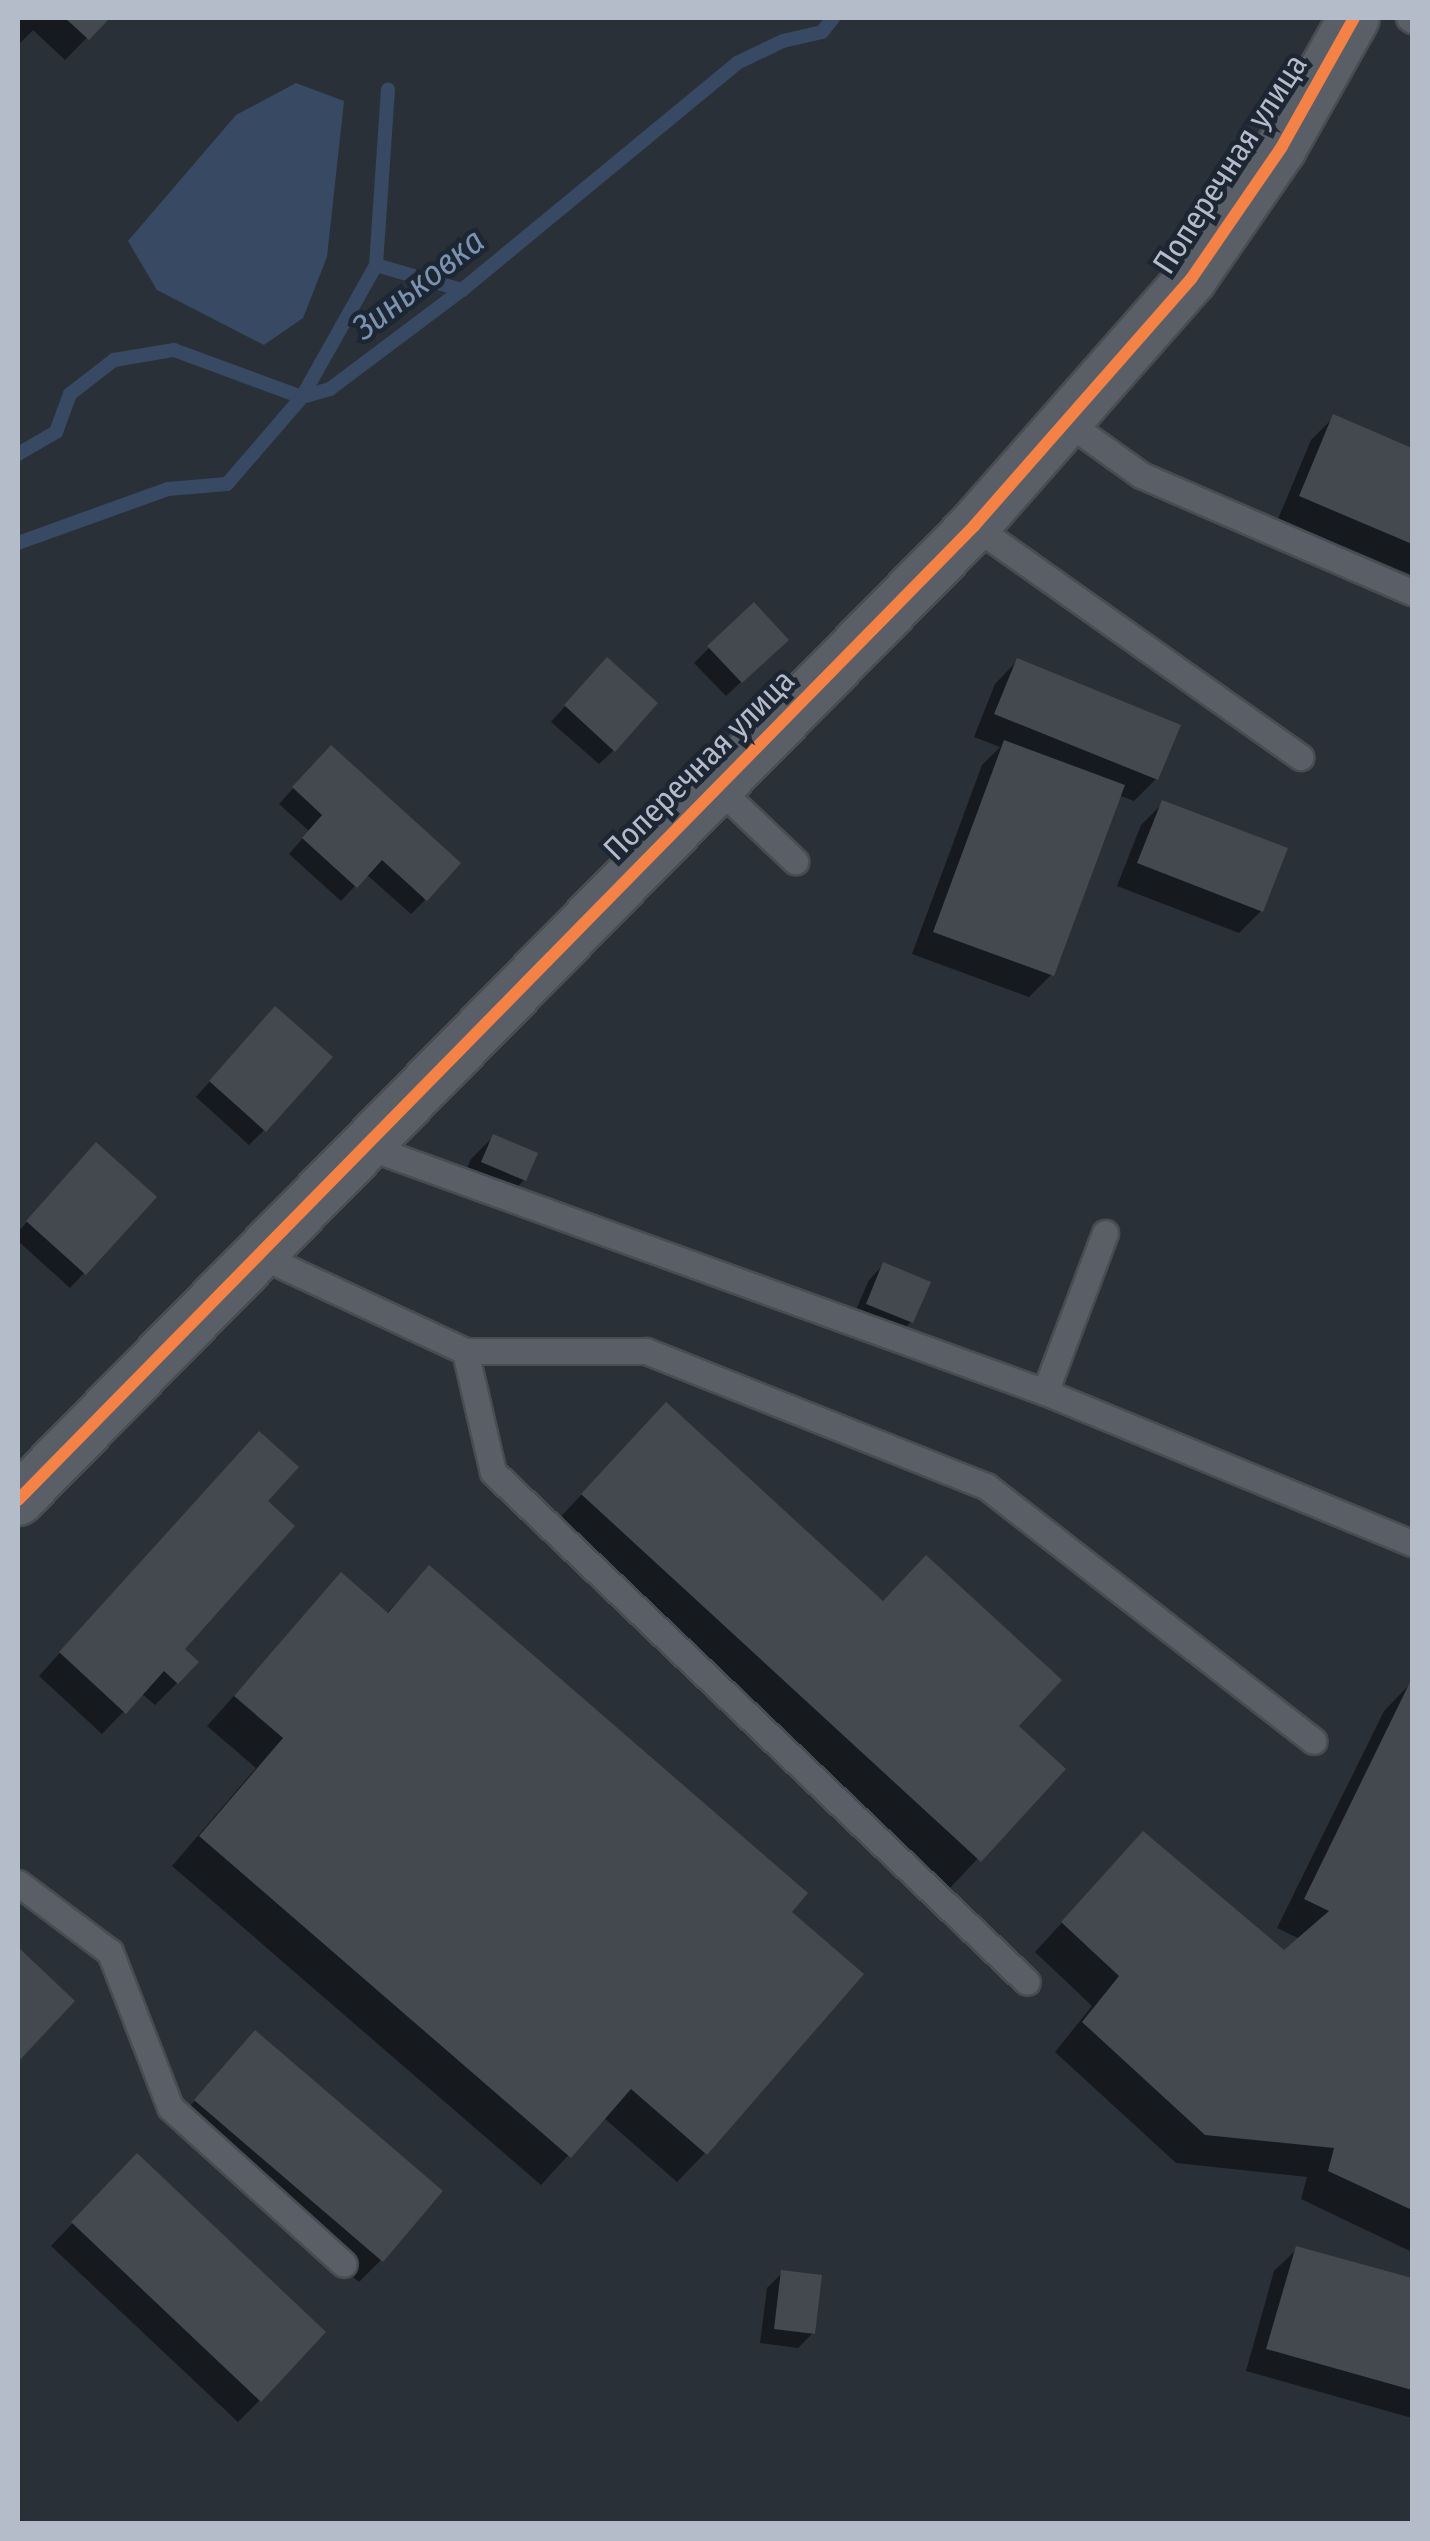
<!DOCTYPE html>
<meta charset="utf-8">
<style>
body{margin:0}
#map{position:relative;width:1430px;height:2541px;overflow:hidden;background:#2a3038;font-family:"Fira Sans Condensed",sans-serif}
div>[style]{position:absolute}
.water>*{inset:0;background:#384963}
.shadow>*{inset:0;background:#0007}
.stream>*{height:14px;margin:-7px;padding:0 7px;transform-origin:7px;border-radius:7px;background:#384963}
.building>*{inset:0;background:#444950}
.roads{filter:drop-shadow(2px 0 #484c53) drop-shadow(-2px 0 #484c53) drop-shadow(0 2px #484c53) drop-shadow(0 -2px #484c53)}
.lane>*{height:25px;margin:-12.5px;padding:0 12.5px;transform-origin:12.5px;border-radius:12.5px;background:#5a5e66}
.street>*{height:50px;margin:-25px;padding:0 25px;transform-origin:25px;border-radius:25px;background:#5a5e66}
.cycleway>*{height:12px;margin:-6px;padding:0 6px;transform-origin:6px;border-radius:6px;background:#f48246}
span{translate:-50% -50%;white-space:nowrap;text-align:center;line-height:1.15;-webkit-text-stroke:9px #1d2633;paint-order:stroke}
.street-label{font-size:32px;color:#b4bcc9}
.water-label{font-size:35px;color:#7c92b1;font-style:italic}
.frame{position:absolute;inset:0;border:20px solid #b4bcc9;pointer-events:none}
</style>
<div id="map">
<div class="water">
<i style="clip-path:polygon(296px 83px,344px 101px,327px 257px,303px 318px,264px 345px,157px 290px,128px 241px,236px 115px)"></i>
</div>
<div class="shadow">
<i style="clip-path:polygon(18px 18px,106px 18px,65px 60px,33px 30px,18px 45px)"></i>
<i style="clip-path:polygon(1334px 417px,1412px 450px,1412px 575px,1278px 519px,1311px 440px)"></i>
<i style="clip-path:polygon(709px 648px,771px 654px,726px 696px,694px 663px)"></i>
<i style="clip-path:polygon(1017px 661px,1156px 779px,1134px 801px,1118px 795px,1051px 975px,1029px 997px,912px 954px,982px 765px,1000px 747px,974px 737px,995px 684px)"></i>
<i style="clip-path:polygon(592px 676px,614px 750px,599px 764px,551px 722px)"></i>
<i style="clip-path:polygon(316px 763px,425px 900px,411px 914px,366px 874px,341px 901px,289px 854px,309px 831px,279px 804px)"></i>
<i style="clip-path:polygon(1163px 803px,1261px 911px,1239px 933px,1117px 886px,1141px 825px)"></i>
<i style="clip-path:polygon(261px 1024px,264px 1130px,249px 1145px,196px 1097px)"></i>
<i style="clip-path:polygon(493px 1137px,524px 1180px,502px 1202px,460px 1185px,471px 1159px)"></i>
<i style="clip-path:polygon(82px 1161px,84px 1273px,70px 1288px,18px 1241px,18px 1232px)"></i>
<i style="clip-path:polygon(883px 1265px,911px 1322px,896px 1337px,852px 1319px,869px 1280px)"></i>
<i style="clip-path:polygon(638px 1434px,1062px 1769px,950px 1888px,554px 1524px)"></i>
<i style="clip-path:polygon(237px 1456px,264px 1501px,181px 1649px,177px 1683px,155px 1705px,141px 1693px,102px 1734px,39px 1676px)"></i>
<i style="clip-path:polygon(429px 1568px,789px 1913px,705px 2153px,677px 2182px,603px 2117px,541px 2185px,172px 1866px,256px 1768px,207px 1726px,341px 1576px,386px 1614px)"></i>
<i style="clip-path:polygon(1412px 1682px,1412px 2252px,1301px 2199px,1307px 2177px,1176px 2163px,1055px 2052px,1092px 2006px,1035px 1952px,1143px 1834px,1284px 1953px,1300px 1939px,1277px 1928px,1384px 1711px)"></i>
<i style="clip-path:polygon(18px 1951px,71px 2001px,18px 2058px)"></i>
<i style="clip-path:polygon(255px 2033px,381px 2260px,359px 2282px,174px 2124px)"></i>
<i style="clip-path:polygon(115px 2178px,260px 2400px,238px 2422px,51px 2246px)"></i>
<i style="clip-path:polygon(1297px 2249px,1412px 2281px,1412px 2418px,1246px 2371px,1274px 2271px)"></i>
<i style="clip-path:polygon(782px 2273px,813px 2333px,798px 2348px,760px 2343px,767px 2288px)"></i>
</div>
<div class="stream">
<i style="left:376px;top:265px;width:90px;rotate:16.2deg"></i>
<i style="left:18px;top:454px;width:44px;rotate:-30.1deg"></i>
<i style="left:56px;top:432px;width:40px;rotate:-69.8deg"></i>
<i style="left:70px;top:394px;width:56px;rotate:-37.7deg"></i>
<i style="left:114px;top:360px;width:61px;rotate:-9.5deg"></i>
<i style="left:174px;top:350px;width:136px;rotate:20.2deg"></i>
<i style="left:302px;top:397px;width:151px;rotate:-60.7deg"></i>
<i style="left:376px;top:265px;width:176px;rotate:-86.1deg"></i>
<i style="left:18px;top:543px;width:159px;rotate:-19.8deg"></i>
<i style="left:168px;top:489px;width:59px;rotate:-4.8deg"></i>
<i style="left:227px;top:484px;width:115px;rotate:-49.2deg"></i>
<i style="left:302px;top:397px;width:29px;rotate:-16deg"></i>
<i style="left:330px;top:389px;width:165px;rotate:-36.9deg"></i>
<i style="left:462px;top:290px;width:357px;rotate:-39.5deg"></i>
<i style="left:737px;top:63px;width:51px;rotate:-25.6deg"></i>
<i style="left:783px;top:41px;width:40px;rotate:-13deg"></i>
<i style="left:822px;top:32px;width:18px;rotate:-52deg"></i>
</div>
<div class="building">
<i style="clip-path:polygon(65px 18px,110px 18px,89px 40px)"></i>
<i style="clip-path:polygon(1333px 414px,1412px 448px,1412px 544px,1299px 496px)"></i>
<i style="clip-path:polygon(754px 602px,789px 640px,742px 683px,707px 646px)"></i>
<i style="clip-path:polygon(607px 657px,658px 703px,615px 752px,564px 705px)"></i>
<i style="clip-path:polygon(1017px 658px,1181px 725px,1158px 780px,994px 714px)"></i>
<i style="clip-path:polygon(1004px 740px,1125px 785px,1054px 976px,933px 932px)"></i>
<i style="clip-path:polygon(331px 745px,461px 863px,427px 901px,382px 860px,357px 888px,302px 838px,322px 815px,292px 787px)"></i>
<i style="clip-path:polygon(1162px 800px,1288px 848px,1263px 912px,1137px 863px)"></i>
<i style="clip-path:polygon(275px 1006px,333px 1057px,266px 1132px,209px 1081px)"></i>
<i style="clip-path:polygon(493px 1134px,538px 1153px,526px 1181px,481px 1162px)"></i>
<i style="clip-path:polygon(96px 1142px,157px 1197px,86px 1275px,26px 1221px)"></i>
<i style="clip-path:polygon(883px 1262px,931px 1282px,913px 1323px,866px 1304px)"></i>
<i style="clip-path:polygon(666px 1402px,883px 1601px,926px 1555px,1062px 1680px,1019px 1726px,1066px 1769px,981px 1862px,581px 1494px)"></i>
<i style="clip-path:polygon(259px 1431px,299px 1467px,268px 1501px,295px 1526px,185px 1649px,199px 1662px,178px 1684px,164px 1671px,126px 1714px,59px 1652px)"></i>
<i style="clip-path:polygon(429px 1565px,808px 1893px,792px 1912px,864px 1974px,707px 2155px,631px 2089px,571px 2158px,199px 1836px,283px 1738px,234px 1696px,341px 1572px,388px 1613px)"></i>
<i style="clip-path:polygon(1412px 1678px,1412px 2210px,1328px 2171px,1334px 2148px,1205px 2135px,1082px 2022px,1119px 1976px,1061px 1922px,1143px 1831px,1284px 1950px,1329px 1911px,1304px 1899px)"></i>
<i style="clip-path:polygon(18px 1947px,75px 2001px,18px 2062px)"></i>
<i style="clip-path:polygon(255px 2030px,443px 2191px,383px 2262px,194px 2100px)"></i>
<i style="clip-path:polygon(137px 2153px,326px 2332px,261px 2402px,71px 2222px)"></i>
<i style="clip-path:polygon(1296px 2246px,1412px 2278px,1412px 2390px,1266px 2349px)"></i>
<i style="clip-path:polygon(781px 2270px,822px 2275px,815px 2334px,774px 2329px)"></i>
</div>
<div class="roads">
<div class="lane">
<i style="left:1409px;top:18px;width:4px;rotate:34deg"></i>
<i style="left:1067px;top:422px;width:91px;rotate:35.6deg"></i>
<i style="left:1141px;top:475px;width:295px;rotate:23.4deg"></i>
<i style="left:974px;top:526px;width:400px;rotate:35.3deg"></i>
<i style="left:717px;top:787px;width:108px;rotate:43.5deg"></i>
<i style="left:363px;top:1145px;width:725px;rotate:19.91deg"></i>
<i style="left:1045px;top:1392px;width:397px;rotate:22.4deg"></i>
<i style="left:259px;top:1255px;width:227px;rotate:25deg"></i>
<i style="left:465px;top:1351px;width:124px;rotate:77deg"></i>
<i style="left:493px;top:1472px;width:738px;rotate:43.68deg"></i>
<i style="left:465px;top:1351px;width:181px"></i>
<i style="left:646px;top:1351px;width:366px;rotate:21.7deg"></i>
<i style="left:986px;top:1486px;width:415px;rotate:37.9deg"></i>
<i style="left:1045px;top:1392px;width:170px;rotate:-69.3deg"></i>
<i style="left:18px;top:1883px;width:115px;rotate:36.9deg"></i>
<i style="left:110px;top:1952px;width:166px;rotate:68.8deg"></i>
<i style="left:170px;top:2107px;width:234px;rotate:42.1deg"></i>
</div>
<div class="street">
<i style="left:18px;top:1500px;width:1365px;rotate:-45.53deg"></i>
<i style="left:974px;top:526px;width:329px;rotate:-48.7deg"></i>
<i style="left:1191px;top:279px;width:159px;rotate:-55.5deg"></i>
<i style="left:1281px;top:148px;width:149px;rotate:-60.7deg"></i>
</div>
</div>
<div class="cycleway">
<i style="left:18px;top:1500px;width:1365px;rotate:-45.53deg"></i>
<i style="left:974px;top:526px;width:329px;rotate:-48.7deg"></i>
<i style="left:1191px;top:279px;width:159px;rotate:-55.5deg"></i>
<i style="left:1281px;top:148px;width:149px;rotate:-60.7deg"></i>
</div>
<div class="street-label">
<span style="left:1230px;top:164px;rotate:-57deg">Поперечная улица</span>
<span style="left:699px;top:765px;rotate:-45deg">Поперечная улица</span>
</div>
<div class="water-label">
<span style="left:418px;top:284px;rotate:-38deg">Зиньковка</span>
</div>
<div class="frame"></div>
</div>
